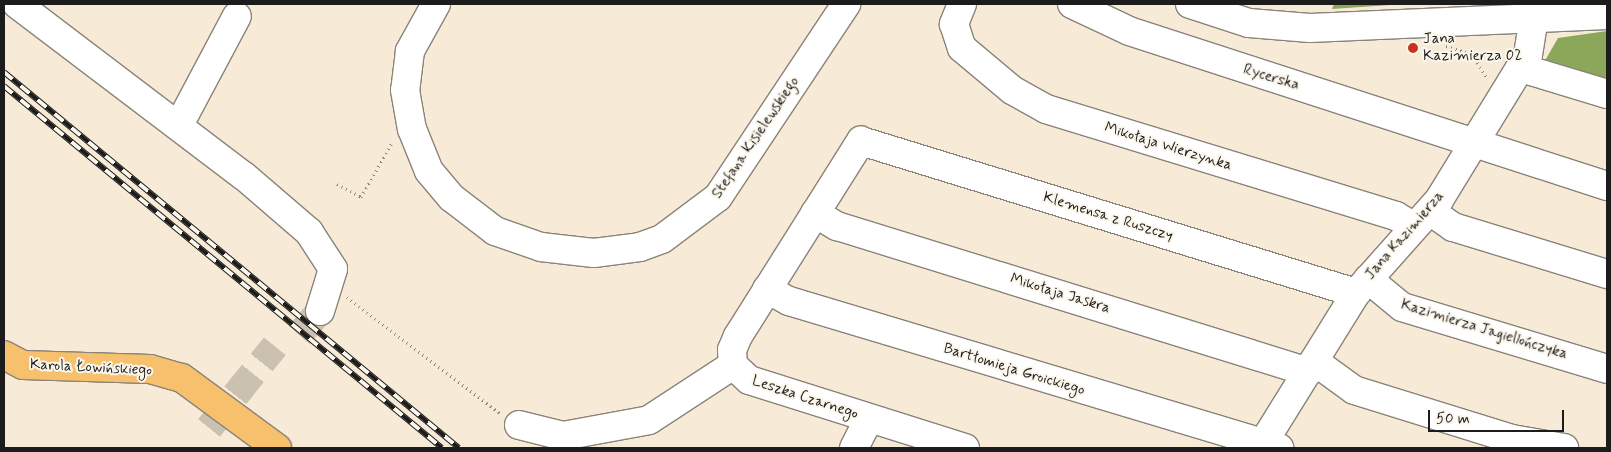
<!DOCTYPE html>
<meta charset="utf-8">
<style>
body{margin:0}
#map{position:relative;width:1611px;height:452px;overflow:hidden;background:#f7ead6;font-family:Mynerve,sans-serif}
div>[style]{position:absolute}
.forest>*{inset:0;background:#8ba85a}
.minor-tunnel>*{height:28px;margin-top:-14px;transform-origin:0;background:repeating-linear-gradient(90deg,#cbc1b1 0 28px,transparent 0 42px)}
.path>*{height:3px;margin-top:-1.5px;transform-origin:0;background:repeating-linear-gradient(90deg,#8a8379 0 1px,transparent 0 5px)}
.roads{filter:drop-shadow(1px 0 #8a8379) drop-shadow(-1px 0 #8a8379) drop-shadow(0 1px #8a8379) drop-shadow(0 -1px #8a8379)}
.minor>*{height:28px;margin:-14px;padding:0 14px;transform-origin:14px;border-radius:14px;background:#fff}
.major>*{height:28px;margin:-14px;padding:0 14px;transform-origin:14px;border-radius:14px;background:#f7c06c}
.rail>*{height:5.5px;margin-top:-2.75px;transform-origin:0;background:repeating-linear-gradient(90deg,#fbf7ec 0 11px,#1c1c1c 0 22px);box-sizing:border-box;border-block:1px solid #1c1c1c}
.dots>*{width:14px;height:14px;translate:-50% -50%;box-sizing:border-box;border:2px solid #fbf7ec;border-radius:50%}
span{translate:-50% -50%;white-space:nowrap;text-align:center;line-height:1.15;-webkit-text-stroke:4px #fbf7ec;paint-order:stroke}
.poi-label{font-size:15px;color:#1c1c1c}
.left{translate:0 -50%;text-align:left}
.street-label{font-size:15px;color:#1c1c1c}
.frame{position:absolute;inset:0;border:5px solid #1c1c1c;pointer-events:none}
.scale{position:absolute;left:1428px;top:410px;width:136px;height:22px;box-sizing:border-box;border:2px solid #1c1c1c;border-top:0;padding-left:6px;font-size:15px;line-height:18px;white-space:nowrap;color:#1c1c1c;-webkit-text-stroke:4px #fbf7ec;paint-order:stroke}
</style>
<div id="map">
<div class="forest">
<i style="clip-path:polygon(1334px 4px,1405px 4px,1332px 9px)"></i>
<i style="clip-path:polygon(1607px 31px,1607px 90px,1543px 64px,1558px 38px)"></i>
</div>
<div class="minor-tunnel">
<i style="left:299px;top:335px;width:32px;rotate:-49deg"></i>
<i style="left:209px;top:428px;width:105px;rotate:-51.2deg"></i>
</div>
<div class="path">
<i style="left:1446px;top:46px;width:27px;rotate:17deg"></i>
<i style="left:1472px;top:54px;width:28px;rotate:58deg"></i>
<i style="left:337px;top:184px;width:27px;rotate:28deg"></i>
<i style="left:361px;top:197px;width:64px;rotate:-60.3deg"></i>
<i style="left:347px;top:297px;width:193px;rotate:37.2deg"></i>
</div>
<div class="roads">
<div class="minor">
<i style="left:17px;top:4px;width:285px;rotate:37.2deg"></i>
<i style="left:244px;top:176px;width:86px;rotate:40.7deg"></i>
<i style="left:309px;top:232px;width:44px;rotate:57deg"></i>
<i style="left:333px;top:269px;width:44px;rotate:107.2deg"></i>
<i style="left:436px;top:4px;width:54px;rotate:119deg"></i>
<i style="left:410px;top:51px;width:39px;rotate:97deg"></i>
<i style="left:405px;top:90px;width:40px;rotate:80deg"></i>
<i style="left:412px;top:129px;width:45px;rotate:68deg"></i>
<i style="left:429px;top:171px;width:35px;rotate:50deg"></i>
<i style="left:452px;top:198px;width:54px;rotate:37.5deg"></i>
<i style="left:495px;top:231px;width:49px;rotate:19.2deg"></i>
<i style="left:541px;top:247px;width:53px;rotate:6.5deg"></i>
<i style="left:594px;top:253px;width:46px;rotate:-7.4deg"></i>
<i style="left:640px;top:247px;width:23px;rotate:-20deg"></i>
<i style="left:662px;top:239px;width:70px;rotate:-36.9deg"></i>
<i style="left:718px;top:197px;width:232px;rotate:-56.4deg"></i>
<i style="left:962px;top:4px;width:22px;rotate:112deg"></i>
<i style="left:954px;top:24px;width:25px;rotate:72deg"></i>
<i style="left:962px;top:48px;width:65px;rotate:40deg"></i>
<i style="left:1012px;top:90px;width:39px;rotate:29deg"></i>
<i style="left:1046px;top:109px;width:366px;rotate:17deg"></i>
<i style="left:1396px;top:216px;width:21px;rotate:31deg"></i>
<i style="left:1072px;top:4px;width:63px;rotate:25.3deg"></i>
<i style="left:1129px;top:31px;width:503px;rotate:17.97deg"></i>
<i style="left:1190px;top:4px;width:62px;rotate:17.9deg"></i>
<i style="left:1249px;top:23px;width:61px;rotate:4.7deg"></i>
<i style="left:1310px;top:28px;width:297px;rotate:-2.5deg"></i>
<i style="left:1521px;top:68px;width:90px;rotate:16.8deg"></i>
<i style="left:179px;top:125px;width:123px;rotate:-62deg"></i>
<i style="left:1430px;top:211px;width:28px;rotate:35deg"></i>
<i style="left:1453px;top:227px;width:161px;rotate:17deg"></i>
<i style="left:815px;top:213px;width:26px;rotate:31deg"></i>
<i style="left:837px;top:226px;width:493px;rotate:17.2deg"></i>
<i style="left:1368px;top:279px;width:44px;rotate:39.5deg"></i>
<i style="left:1402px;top:307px;width:214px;rotate:16.8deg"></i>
<i style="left:767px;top:289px;width:25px;rotate:29deg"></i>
<i style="left:789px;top:301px;width:512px;rotate:16.7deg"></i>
<i style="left:1314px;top:361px;width:49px;rotate:35.9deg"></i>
<i style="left:1354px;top:390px;width:165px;rotate:17.2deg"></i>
<i style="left:1512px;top:439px;width:53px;rotate:9.8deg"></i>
<i style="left:519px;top:425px;width:45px;rotate:14deg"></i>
<i style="left:563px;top:436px;width:87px;rotate:-10.5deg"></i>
<i style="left:649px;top:420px;width:100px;rotate:-33.2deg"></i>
<i style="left:854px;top:448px;width:33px;rotate:-63deg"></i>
<i style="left:965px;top:448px;width:226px;rotate:-162.5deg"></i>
<i style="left:749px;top:380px;width:22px;rotate:-137deg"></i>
<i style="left:733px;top:365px;width:15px;rotate:-94deg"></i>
<i style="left:732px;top:350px;width:15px;rotate:-67deg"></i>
<i style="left:738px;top:336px;width:231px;rotate:-57.8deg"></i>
<i style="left:861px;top:141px;width:518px;rotate:17.07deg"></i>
<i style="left:1260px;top:448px;width:182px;rotate:-58.2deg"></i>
<i style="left:1356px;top:293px;width:125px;rotate:-48.3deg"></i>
<i style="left:1439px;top:200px;width:170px;rotate:-58.5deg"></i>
<i style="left:1528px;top:55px;width:38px;rotate:-81deg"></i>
</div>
<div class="major">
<i style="left:4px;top:355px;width:21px;rotate:28deg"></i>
<i style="left:23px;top:365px;width:127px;rotate:1.8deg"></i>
<i style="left:150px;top:369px;width:33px;rotate:16deg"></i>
<i style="left:182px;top:378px;width:118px;rotate:36.4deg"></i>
</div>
</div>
<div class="rail">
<i style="left:4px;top:72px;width:590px;rotate:39.57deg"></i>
<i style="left:4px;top:86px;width:568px;rotate:39.57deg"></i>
</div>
<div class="dots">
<i style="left:1413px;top:48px;background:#c8321e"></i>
</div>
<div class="poi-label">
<span class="left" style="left:1423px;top:48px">Jana<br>Kazimierza 02</span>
</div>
<div class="street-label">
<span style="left:1271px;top:78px;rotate:17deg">Rycerska</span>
<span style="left:756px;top:138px;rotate:-56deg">Stefana Kisielewskiego</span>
<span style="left:1168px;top:147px;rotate:17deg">Mikołaja Wierzynka</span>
<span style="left:1108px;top:217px;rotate:17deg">Klemensa z Ruszczy</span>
<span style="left:1405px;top:236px;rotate:-49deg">Jana Kazimierza</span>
<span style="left:1060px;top:294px;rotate:17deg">Mikołaja Jaskra</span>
<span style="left:1484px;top:330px;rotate:17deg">Kazimierza Jagiellończyka</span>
<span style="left:91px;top:368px;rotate:3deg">Karola Łowińskiego</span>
<span style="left:1014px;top:370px;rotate:17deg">Bartłomieja Groickiego</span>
<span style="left:805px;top:398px;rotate:18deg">Leszka Czarnego</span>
</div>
<div class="frame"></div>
<div class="scale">50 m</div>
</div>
